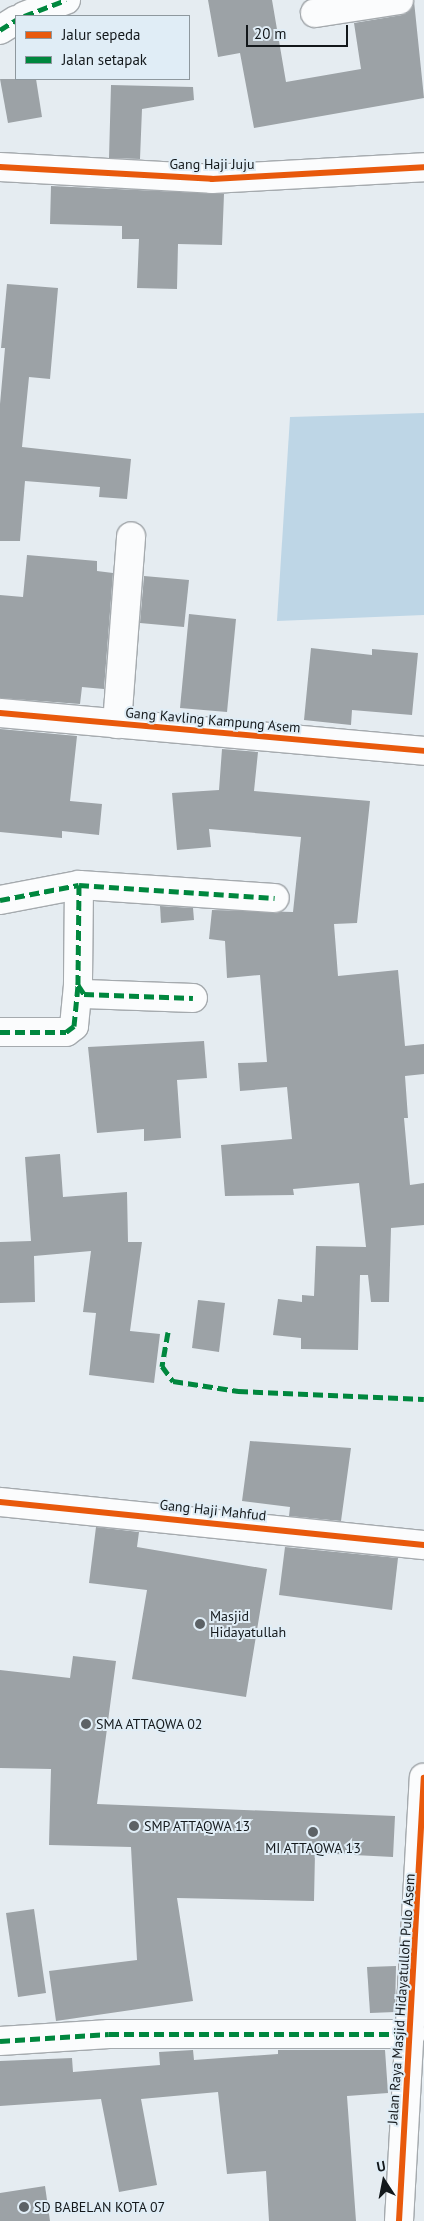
<!DOCTYPE html>
<style>
body{margin:0}
#map{position:relative;width:424px;height:2221px;overflow:hidden;background:#e5ecf1;font-family:"PT Sans",sans-serif}
div>[style]{position:absolute}
.green>*{inset:0;background:#bed6e6}
.building>*{inset:0;background:#9ca2a6}
.roads{filter:drop-shadow(1px 0 #a5aaae) drop-shadow(-1px 0 #a5aaae) drop-shadow(0 1px #a5aaae) drop-shadow(0 -1px #a5aaae)}
.street>*{height:28px;margin:-14px;padding:0 14px;transform-origin:14px;border-radius:14px;background:#fbfcfd}
.secondary>*{height:28px;margin:-14px;padding:0 14px;transform-origin:14px;border-radius:14px;background:#fbfcfd}
.quiet>*{height:5px;margin-top:-2.5px;transform-origin:0;background:repeating-linear-gradient(90deg,#00873e 0 10px,transparent 0 15px)}
.cycleway>*{height:6px;margin:-3px;padding:0 3px;transform-origin:3px;border-radius:3px;background:#e8590c}
.dots>*{width:14px;height:14px;translate:-50% -50%;box-sizing:border-box;border:2px solid #e0edf6;border-radius:50%}
span{translate:-50% -50%;white-space:nowrap;text-align:center;line-height:1.15;-webkit-text-stroke:4px #e0edf6;paint-order:stroke}
.street-label{font-size:14px;color:#13181b}
.poi-label{font-size:14px;color:#13181b}
.left{translate:0 -50%;text-align:left}
.legend{position:absolute;left:15px;top:15px;width:175px;height:65px;box-sizing:border-box;background:#e0edf6;border:1px solid #8e989e;margin:0;padding:6px 9px;list-style:none;font-size:15px;color:#13181b}
.legend li{display:flex;align-items:center;gap:10px;height:25px}
.legend b{width:25px;border:1px solid #8e989e}
.north{position:absolute;left:359px;top:2156px;width:50px;height:50px;-webkit-text-stroke:4px #e0edf6;paint-order:stroke;rotate:349deg;font-size:14px;font-weight:700;line-height:20px;text-align:center;color:#13181b}
.north::after{content:'';display:block;margin:auto;width:18px;height:22px;background:#13181b;clip-path:polygon(50% 0,100% 100%,50% 72%,0 100%)}
.scale{position:absolute;left:246px;top:25px;width:102px;height:22px;box-sizing:border-box;border:2px solid #13181b;border-top:0;padding-left:6px;font-size:15px;line-height:18px;white-space:nowrap;color:#13181b;-webkit-text-stroke:4px #e0edf6;paint-order:stroke}
</style>
<div id="map">
<div class="green">
<i style="clip-path:polygon(424px 413px,424px 615px,277px 621px,290px 417px)"></i>
</div>
<div class="building">
<i style="clip-path:polygon(208px 0,272px 0,286px 82px,361px 69px,354px 23px,402px 15px,414px 1px,424px 98px,254px 128px,240px 53px,218px 57px)"></i>
<i style="clip-path:polygon(0 79px,36px 79px,42px 117px,8px 123px)"></i>
<i style="clip-path:polygon(111px 85px,193px 87px,194px 100px,142px 109px,140px 159px,109px 158px)"></i>
<i style="clip-path:polygon(51px 186px,224px 194px,222px 245px,178px 244px,177px 289px,137px 288px,139px 239px,122px 239px,122px 226px,50px 224px)"></i>
<i style="clip-path:polygon(7px 284px,58px 288px,50px 379px,29px 377px,22px 447px,131px 459px,127px 499px,99px 497px,100px 487px,25px 481px,20px 541px,0 541px,0 404px,5px 348px,1px 348px)"></i>
<i style="clip-path:polygon(27px 555px,97px 561px,97px 571px,113px 573px,104px 689px,82px 687px,80px 704px,0 698px,0 595px,23px 597px)"></i>
<i style="clip-path:polygon(144px 576px,189px 580px,184px 627px,140px 623px)"></i>
<i style="clip-path:polygon(189px 614px,236px 619px,227px 712px,180px 708px)"></i>
<i style="clip-path:polygon(311px 648px,372px 655px,372px 649px,418px 653px,412px 715px,352px 710px,351px 725px,304px 720px)"></i>
<i style="clip-path:polygon(0 729px,77px 736px,70px 801px,102px 804px,99px 835px,62px 831px,62px 838px,0 832px)"></i>
<i style="clip-path:polygon(222px 749px,258px 752px,254px 791px,370px 801px,357px 923px,334px 924px,338px 976px,398px 970px,405px 1046px,424px 1044px,424px 1074px,405px 1076px,408px 1118px,404px 1118px,410px 1185px,424px 1183px,424px 1225px,391px 1228px,389px 1302px,371px 1302px,368px 1275px,360px 1275px,358px 1350px,301px 1349px,301px 1338px,273px 1335px,278px 1299px,302px 1302px,302px 1295px,314px 1296px,316px 1246px,366px 1247px,359px 1183px,293px 1189px,294px 1195px,225px 1196px,221px 1145px,292px 1139px,287px 1087px,240px 1091px,238px 1063px,267px 1062px,260px 975px,227px 978px,225px 941px,209px 939px,212px 910px,293px 912px,301px 837px,209px 829px,211px 847px,177px 850px,172px 793px,219px 790px)"></i>
<i style="clip-path:polygon(160px 906px,193px 908px,194px 920px,161px 923px)"></i>
<i style="clip-path:polygon(204px 1041px,207px 1078px,177px 1080px,181px 1138px,144px 1141px,144px 1129px,97px 1133px,88px 1047px)"></i>
<i style="clip-path:polygon(60px 1154px,63px 1197px,127px 1192px,128px 1242px,142px 1242px,130px 1331px,160px 1334px,154px 1383px,89px 1375px,96px 1313px,83px 1312px,91px 1251px,34px 1256px,35px 1302px,0 1303px,0 1242px,31px 1241px,25px 1157px)"></i>
<i style="clip-path:polygon(198px 1300px,225px 1303px,219px 1352px,192px 1348px)"></i>
<i style="clip-path:polygon(250px 1441px,351px 1448px,341px 1521px,289px 1516px,290px 1507px,242px 1501px)"></i>
<i style="clip-path:polygon(96px 1527px,139px 1532px,137px 1547px,267px 1569px,246px 1697px,132px 1679px,147px 1590px,89px 1583px)"></i>
<i style="clip-path:polygon(285px 1547px,398px 1558px,392px 1610px,279px 1595px)"></i>
<i style="clip-path:polygon(73px 1656px,116px 1661px,97px 1804px,395px 1816px,393px 1857px,315px 1853px,314px 1901px,177px 1898px,193px 2001px,56px 2021px,49px 1971px,137px 1960px,131px 1847px,49px 1845px,51px 1769px,0 1768px,0 1670px,70px 1678px)"></i>
<i style="clip-path:polygon(34px 1909px,46px 1993px,18px 1997px,6px 1913px)"></i>
<i style="clip-path:polygon(396px 1966px,395px 2012px,370px 2013px,367px 1967px)"></i>
<i style="clip-path:polygon(193px 2050px,194px 2060px,278px 2054px,278px 2050px,385px 2050px,388px 2093px,347px 2096px,356px 2221px,269px 2221px,266px 2171px,227px 2174px,218px 2092px,141px 2099px,157px 2185px,119px 2192px,101px 2099px,0 2106px,0 2061px,72px 2058px,73px 2072px,160px 2065px,159px 2052px)"></i>
<i style="clip-path:polygon(45px 2186px,50px 2221px,0 2221px,0 2193px)"></i>
</div>
<div class="roads">
<div class="street">
<i style="left:315px;top:13px;width:85px;rotate:-8.8deg"></i>
<i style="left:24px;top:16px;width:45px;rotate:-20.9deg"></i>
<i style="left:0;top:30px;width:19px;rotate:-32deg"></i>
<i style="left:0;top:167px;width:212px;rotate:3.2deg"></i>
<i style="left:212px;top:179px;width:212px;rotate:-3.2deg"></i>
<i style="left:0;top:713px;width:426px;rotate:5.1deg"></i>
<i style="left:117px;top:724px;width:188px;rotate:-85.7deg"></i>
<i style="left:79px;top:885px;width:100px;rotate:90.6deg"></i>
<i style="left:78px;top:985px;width:11px;rotate:56deg"></i>
<i style="left:84px;top:994px;width:109px;rotate:2.1deg"></i>
<i style="left:0;top:900px;width:80px;rotate:-10.8deg"></i>
<i style="left:79px;top:885px;width:196px;rotate:3.8deg"></i>
<i style="left:0;top:1032px;width:66px"></i>
<i style="left:66px;top:1032px;width:10px;rotate:-37deg"></i>
<i style="left:74px;top:1026px;width:41px;rotate:-84.4deg"></i>
<i style="left:0;top:1502px;width:426px;rotate:5.8deg"></i>
<i style="left:0;top:2041px;width:109px;rotate:-3.7deg"></i>
<i style="left:109px;top:2034px;width:302px"></i>
</div>
<div class="secondary">
<i style="left:399px;top:2221px;width:444px;rotate:-86.8deg"></i>
</div>
</div>
<div class="quiet">
<i style="left:24px;top:16px;width:45px;rotate:-20.9deg"></i>
<i style="left:0;top:30px;width:19px;rotate:-32deg"></i>
<i style="left:79px;top:885px;width:100px;rotate:90.6deg"></i>
<i style="left:78px;top:985px;width:11px;rotate:56deg"></i>
<i style="left:84px;top:994px;width:109px;rotate:2.1deg"></i>
<i style="left:0;top:900px;width:80px;rotate:-10.8deg"></i>
<i style="left:79px;top:885px;width:196px;rotate:3.8deg"></i>
<i style="left:0;top:1032px;width:66px"></i>
<i style="left:66px;top:1032px;width:10px;rotate:-37deg"></i>
<i style="left:74px;top:1026px;width:41px;rotate:-84.4deg"></i>
<i style="left:168px;top:1332px;width:35px;rotate:100deg"></i>
<i style="left:162px;top:1366px;width:19px;rotate:54deg"></i>
<i style="left:173px;top:1381px;width:66px;rotate:8.7deg"></i>
<i style="left:238px;top:1391px;width:186px;rotate:2.5deg"></i>
<i style="left:0;top:2041px;width:109px;rotate:-3.7deg"></i>
<i style="left:109px;top:2034px;width:302px"></i>
</div>
<div class="cycleway">
<i style="left:0;top:167px;width:212px;rotate:3.2deg"></i>
<i style="left:212px;top:179px;width:212px;rotate:-3.2deg"></i>
<i style="left:0;top:713px;width:426px;rotate:5.1deg"></i>
<i style="left:0;top:1502px;width:426px;rotate:5.8deg"></i>
<i style="left:399px;top:2221px;width:444px;rotate:-86.8deg"></i>
</div>
<div class="dots">
<i style="left:200px;top:1624px;background:#5c6266"></i>
<i style="left:86px;top:1724px;background:#5c6266"></i>
<i style="left:134px;top:1826px;background:#5c6266"></i>
<i style="left:313px;top:1832px;background:#5c6266"></i>
<i style="left:24px;top:2207px;background:#5c6266"></i>
</div>
<div class="street-label">
<span style="left:212px;top:164px">Gang Haji Juju</span>
<span style="left:213px;top:720px;rotate:5deg">Gang Kavling Kampung Asem</span>
<span style="left:213px;top:1510px;rotate:6deg">Gang Haji Mahfud</span>
<span style="left:401px;top:1999px;rotate:-86deg">Jalan Raya Masjid Hidayatulloh Pulo Asem</span>
</div>
<div class="poi-label">
<span class="left" style="left:210px;top:1624px">Masjid<br>Hidayatullah</span>
<span class="left" style="left:96px;top:1724px">SMA ATTAQWA 02</span>
<span class="left" style="left:144px;top:1826px">SMP ATTAQWA 13</span>
<span style="left:313px;top:1848px">MI ATTAQWA 13</span>
<span class="left" style="left:34px;top:2207px">SD BABELAN KOTA 07</span>
</div>
<ul class="legend">
<li><b style="height:6px;background:#e8590c"></b>Jalur sepeda</li>
<li><b style="height:6px;background:#00873e"></b>Jalan setapak</li>
</ul>
<div class="north">U</div>
<div class="scale">20 m</div>
</div>
